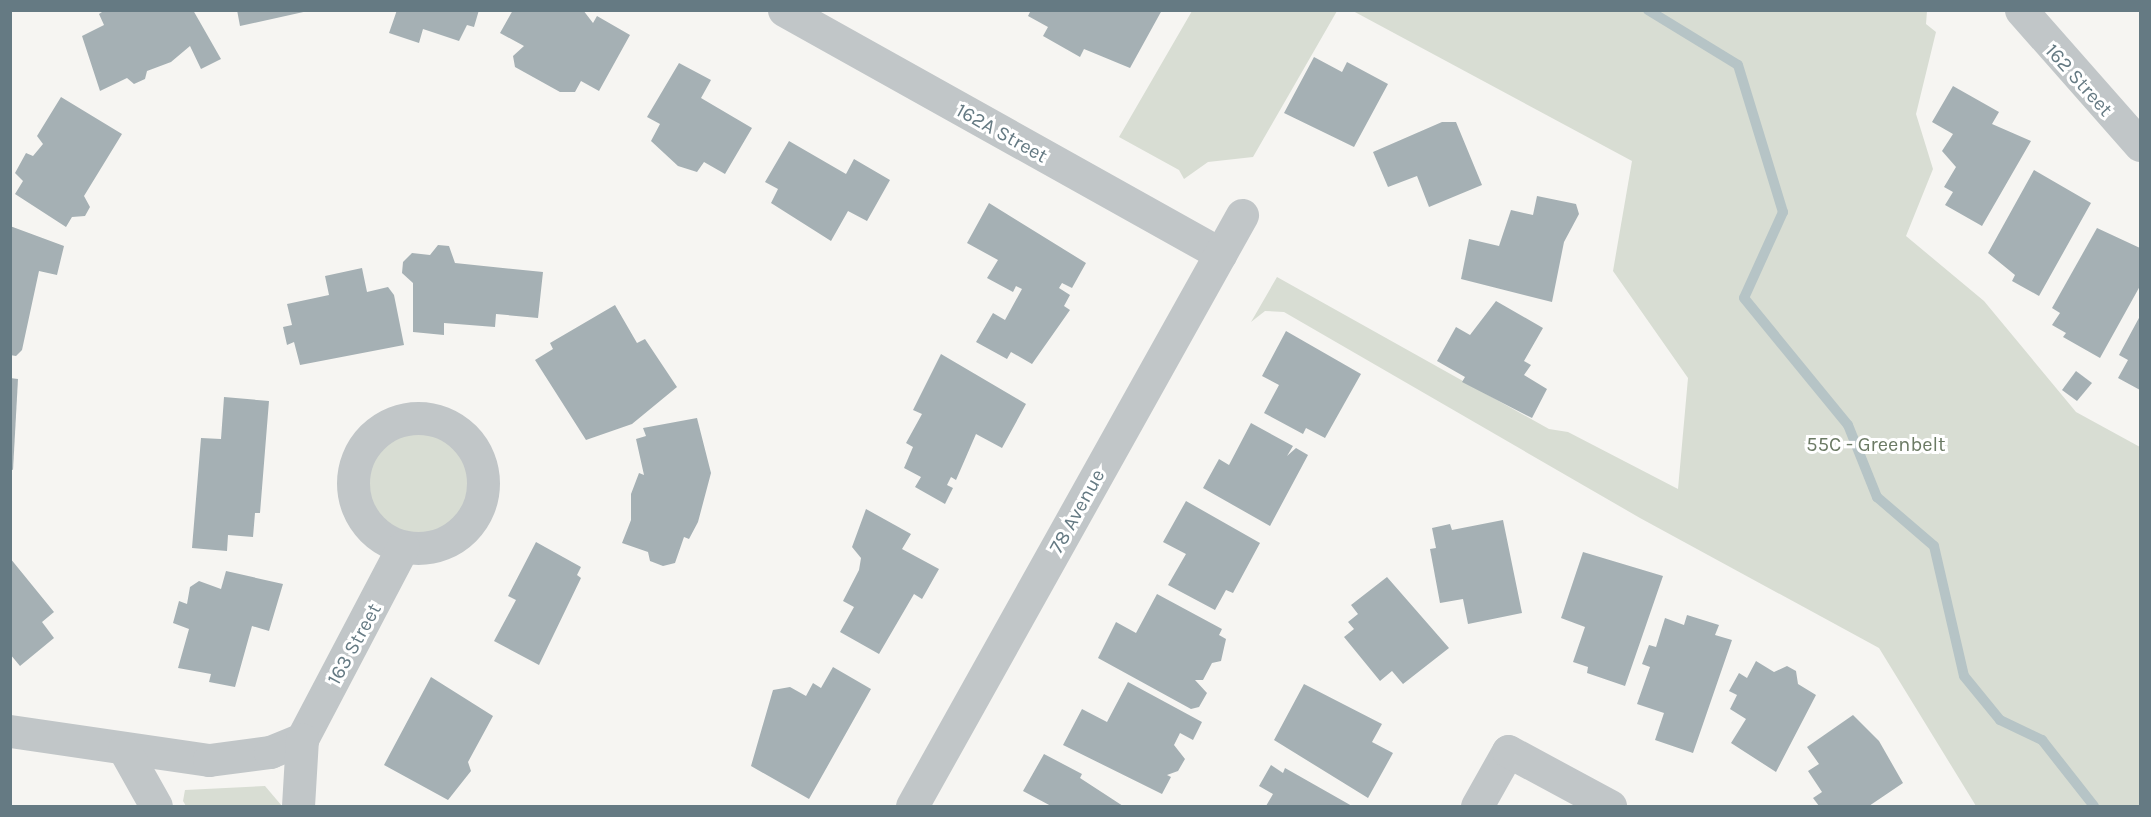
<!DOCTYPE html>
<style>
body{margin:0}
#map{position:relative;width:2151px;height:817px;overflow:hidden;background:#f6f5f2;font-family:Karla,sans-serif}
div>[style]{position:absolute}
.green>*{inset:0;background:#d8ddd3}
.round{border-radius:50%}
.stream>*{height:10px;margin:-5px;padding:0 5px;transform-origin:5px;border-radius:5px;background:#b6c4c6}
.building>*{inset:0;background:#a5b0b4}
.minor>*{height:33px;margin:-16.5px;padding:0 16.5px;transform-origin:16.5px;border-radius:16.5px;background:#c1c6c8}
.minor>.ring{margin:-16.5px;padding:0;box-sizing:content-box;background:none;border:33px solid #c1c6c8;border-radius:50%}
span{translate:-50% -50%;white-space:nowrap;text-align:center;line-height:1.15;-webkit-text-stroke:6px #fff;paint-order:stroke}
.street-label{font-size:20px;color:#657a83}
.park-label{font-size:20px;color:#6b7a64}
.frame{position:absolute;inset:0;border:12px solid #657a83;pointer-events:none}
</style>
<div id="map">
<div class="green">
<i style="clip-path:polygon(1192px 11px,1337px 11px,1253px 157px,1208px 162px,1184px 179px,1179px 170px,1119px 137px)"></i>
<i style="clip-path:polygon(1353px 11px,1927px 11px,1926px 24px,1936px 32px,1916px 114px,1933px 169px,1906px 236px,1984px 301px,2076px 412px,2140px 447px,2140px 806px,1976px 806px,1879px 648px,1640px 518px,1284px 312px,1265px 311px,1251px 322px,1277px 277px,1549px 429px,1568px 432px,1678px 489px,1688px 378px,1613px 271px,1632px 161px)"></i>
<i class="round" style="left:363px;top:430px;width:108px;height:108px"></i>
<i style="clip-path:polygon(265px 786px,282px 806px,186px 806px,183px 801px,185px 790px)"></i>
</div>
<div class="stream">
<i style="left:1648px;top:10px;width:105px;rotate:31.4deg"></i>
<i style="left:1738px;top:65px;width:154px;rotate:73deg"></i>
<i style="left:1783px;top:212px;width:94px;rotate:114.4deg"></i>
<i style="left:1744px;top:298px;width:164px;rotate:50.7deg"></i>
<i style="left:1848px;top:425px;width:78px;rotate:68.1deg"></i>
<i style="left:1877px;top:497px;width:75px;rotate:40.7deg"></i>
<i style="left:1934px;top:546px;width:133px;rotate:77deg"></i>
<i style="left:1964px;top:676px;width:57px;rotate:50.7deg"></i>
<i style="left:2000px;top:720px;width:47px;rotate:25.5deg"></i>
<i style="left:2042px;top:740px;width:84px;rotate:51.8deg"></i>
</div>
<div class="building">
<i style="clip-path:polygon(105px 10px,193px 10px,221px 59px,201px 69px,190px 46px,171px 62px,147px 71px,145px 79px,134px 84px,127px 78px,100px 91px,82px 36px,104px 25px,99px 14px)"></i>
<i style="clip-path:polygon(237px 10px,307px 10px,308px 11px,240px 26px)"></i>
<i style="clip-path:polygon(397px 10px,479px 10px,474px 27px,467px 25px,459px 41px,423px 29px,419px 43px,389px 33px)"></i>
<i style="clip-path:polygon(513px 10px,583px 10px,593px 23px,597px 16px,630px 35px,599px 91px,581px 81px,575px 92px,560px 92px,515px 67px,513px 56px,524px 46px,500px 33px)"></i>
<i style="clip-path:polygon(1031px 10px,1162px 10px,1130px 68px,1084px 49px,1080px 57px,1043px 36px,1048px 27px,1028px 16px)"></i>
<i style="clip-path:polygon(1314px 57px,1342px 72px,1347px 62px,1388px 84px,1354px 147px,1284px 113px)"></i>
<i style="clip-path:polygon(679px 63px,711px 80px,701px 98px,752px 128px,725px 174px,704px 162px,697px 172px,678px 166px,651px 141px,660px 124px,647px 117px)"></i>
<i style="clip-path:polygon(1953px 86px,1999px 112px,1992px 124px,2031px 141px,1982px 226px,1945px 205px,1953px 192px,1944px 187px,1956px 167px,1942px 151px,1953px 134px,1932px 122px)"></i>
<i style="clip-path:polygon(61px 97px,122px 134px,84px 196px,90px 207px,85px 216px,72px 217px,66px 227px,15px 194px,23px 181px,15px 173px,26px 153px,33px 156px,43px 144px,37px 136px)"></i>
<i style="clip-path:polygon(1442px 122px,1456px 122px,1482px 185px,1429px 207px,1417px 176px,1388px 187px,1373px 152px)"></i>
<i style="clip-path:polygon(789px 141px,846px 174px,854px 159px,890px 180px,867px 221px,848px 211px,831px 241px,771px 203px,778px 189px,765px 182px)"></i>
<i style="clip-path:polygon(2034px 170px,2091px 203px,2039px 296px,2012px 281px,2015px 275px,1988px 253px)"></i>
<i style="clip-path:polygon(1537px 196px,1576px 204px,1579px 214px,1564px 242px,1552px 302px,1461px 279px,1469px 239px,1499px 246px,1511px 210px,1533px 215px)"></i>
<i style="clip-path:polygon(989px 203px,1086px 263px,1072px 288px,1062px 283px,1059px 288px,1070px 295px,1064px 306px,1070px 310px,1032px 364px,1011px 352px,1007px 359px,976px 342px,993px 313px,1005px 320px,1022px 289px,1016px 286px,1013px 292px,987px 278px,998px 260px,967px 243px)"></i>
<i style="clip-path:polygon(10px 226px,64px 246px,57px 275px,39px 271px,22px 350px,16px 356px,10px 355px)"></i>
<i style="clip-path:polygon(2097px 228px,2140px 248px,2140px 286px,2100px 358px,2063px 337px,2066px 333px,2052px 325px,2060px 313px,2052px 308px)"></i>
<i style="clip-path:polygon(438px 245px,449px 246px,455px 263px,543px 272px,538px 318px,496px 314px,495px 327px,444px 323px,444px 335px,413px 332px,413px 283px,402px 273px,403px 262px,412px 253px,430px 255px)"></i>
<i style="clip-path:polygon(362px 268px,367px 292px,388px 287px,394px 295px,404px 345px,300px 365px,294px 342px,287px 345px,283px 327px,292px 325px,287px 304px,329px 295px,325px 276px)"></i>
<i style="clip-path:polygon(1496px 301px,1543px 328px,1524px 361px,1531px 365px,1524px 375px,1547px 389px,1532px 418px,1462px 382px,1465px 377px,1437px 361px,1456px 327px,1470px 335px)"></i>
<i style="clip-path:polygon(615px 305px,637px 343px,645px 339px,677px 387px,632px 424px,586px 440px,535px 360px,553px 349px,550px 343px)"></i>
<i style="clip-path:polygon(2140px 316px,2140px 390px,2118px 378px,2128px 360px,2119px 355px)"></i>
<i style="clip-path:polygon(1286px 331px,1361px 374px,1325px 438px,1306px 428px,1303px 434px,1264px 413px,1279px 385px,1262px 376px)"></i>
<i style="clip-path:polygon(941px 354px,1026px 404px,1002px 448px,976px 434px,956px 480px,951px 477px,947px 485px,953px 488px,945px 504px,915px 487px,921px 477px,904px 468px,913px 447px,906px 443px,922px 414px,913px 410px)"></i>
<i style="clip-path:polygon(2076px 371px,2092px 383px,2077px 401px,2062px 390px)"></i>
<i style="clip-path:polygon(10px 378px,18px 379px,13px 470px,10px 469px)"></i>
<i style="clip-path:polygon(224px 397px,269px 401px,260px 513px,255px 513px,253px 537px,228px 535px,227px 551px,192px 548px,201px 438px,221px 439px)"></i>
<i style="clip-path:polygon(697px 418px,711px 473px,698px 522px,689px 539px,684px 537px,675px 563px,663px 566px,650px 561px,648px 552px,622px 543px,631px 520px,631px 494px,639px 473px,644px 475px,636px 439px,646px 436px,643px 428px)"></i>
<i style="clip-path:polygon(1251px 423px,1293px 446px,1287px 456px,1296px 448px,1308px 455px,1270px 526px,1203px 488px,1219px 459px,1229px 465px)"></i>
<i style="clip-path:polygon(1186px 501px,1260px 543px,1233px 593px,1226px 590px,1215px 610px,1168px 585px,1186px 554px,1163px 542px)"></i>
<i style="clip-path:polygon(866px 509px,911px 534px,902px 549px,939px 569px,922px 599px,914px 594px,879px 654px,840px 632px,854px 607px,843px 601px,859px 570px,861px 558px,852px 547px)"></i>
<i style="clip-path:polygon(1503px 520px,1522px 613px,1468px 624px,1463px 599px,1440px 603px,1430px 549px,1436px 548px,1432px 528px,1450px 524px,1452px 530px)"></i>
<i style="clip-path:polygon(536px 542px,581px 567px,577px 575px,581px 578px,539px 665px,494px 641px,516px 600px,508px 596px)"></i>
<i style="clip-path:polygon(1583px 552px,1663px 576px,1625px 686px,1587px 673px,1588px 667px,1573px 662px,1585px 627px,1561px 618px)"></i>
<i style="clip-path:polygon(10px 558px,54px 612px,42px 622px,54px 638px,20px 666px,10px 654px)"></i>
<i style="clip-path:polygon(226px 571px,283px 584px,269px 631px,252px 626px,235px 687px,209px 682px,211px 674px,178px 668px,189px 629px,173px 623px,179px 601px,187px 604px,190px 587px,199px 581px,221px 589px)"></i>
<i style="clip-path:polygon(1387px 577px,1449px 648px,1403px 684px,1392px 671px,1380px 681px,1344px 637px,1354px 629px,1348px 622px,1358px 614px,1351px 605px)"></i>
<i style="clip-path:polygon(1157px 594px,1222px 629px,1219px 635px,1226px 639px,1221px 661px,1212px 663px,1203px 680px,1195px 680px,1207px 693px,1199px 707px,1191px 709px,1098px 658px,1116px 622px,1136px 633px)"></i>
<i style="clip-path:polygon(1687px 615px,1719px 625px,1715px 635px,1732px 640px,1693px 753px,1655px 740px,1664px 713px,1637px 704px,1650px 667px,1642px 664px,1649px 645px,1656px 647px,1665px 618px,1684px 625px)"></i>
<i style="clip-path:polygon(1756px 661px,1774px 672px,1787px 666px,1796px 671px,1798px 684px,1816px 695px,1776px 772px,1731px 743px,1746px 719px,1730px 709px,1737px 695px,1729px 691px,1739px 673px,1747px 678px)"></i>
<i style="clip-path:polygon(833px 667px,871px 689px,809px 799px,751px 766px,773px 690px,790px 687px,806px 696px,813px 683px,821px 688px)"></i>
<i style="clip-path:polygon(431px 677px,493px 716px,468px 762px,471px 771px,448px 800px,384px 765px)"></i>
<i style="clip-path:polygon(1128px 682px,1202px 722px,1193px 740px,1180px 733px,1174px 745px,1185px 759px,1178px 771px,1167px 775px,1171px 777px,1162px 794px,1063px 745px,1082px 709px,1107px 722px)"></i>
<i style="clip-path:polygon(1304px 684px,1382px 724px,1372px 742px,1393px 753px,1368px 798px,1274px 740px)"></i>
<i style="clip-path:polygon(1853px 715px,1879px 741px,1903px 783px,1869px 806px,1819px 806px,1813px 798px,1822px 792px,1808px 771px,1819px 764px,1807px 747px)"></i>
<i style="clip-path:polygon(1044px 754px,1082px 774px,1080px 778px,1123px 806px,1051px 806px,1023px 791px)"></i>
<i style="clip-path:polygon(1271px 765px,1283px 773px,1285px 768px,1352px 806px,1266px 806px,1273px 794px,1259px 786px)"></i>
</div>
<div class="minor">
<i style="left:784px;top:10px;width:500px;rotate:29.2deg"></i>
<i style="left:2021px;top:10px;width:180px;rotate:48.6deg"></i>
<i class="ring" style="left:353px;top:418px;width:97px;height:97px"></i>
<i style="left:10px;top:731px;width:201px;rotate:8.3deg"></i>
<i style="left:209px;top:760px;width:62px;rotate:-7.5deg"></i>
<i style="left:270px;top:752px;width:35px;rotate:-22deg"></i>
<i style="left:302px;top:739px;width:217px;rotate:-62.3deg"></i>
<i style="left:124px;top:749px;width:65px;rotate:60.7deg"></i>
<i style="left:298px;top:806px;width:67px;rotate:-86.6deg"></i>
<i style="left:912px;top:806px;width:677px;rotate:-60.82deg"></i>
<i style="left:1477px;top:806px;width:63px;rotate:-60.6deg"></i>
<i style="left:1508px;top:751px;width:116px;rotate:28.3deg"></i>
</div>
<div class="street-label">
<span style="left:2079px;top:80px;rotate:48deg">162 Street</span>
<span style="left:1002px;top:133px;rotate:29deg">162A Street</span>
<span style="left:1077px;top:511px;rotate:-61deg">78 Avenue</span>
<span style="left:354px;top:644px;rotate:-61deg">163 Street</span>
</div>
<div class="park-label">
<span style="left:1876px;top:444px">55C - Greenbelt</span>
</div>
<div class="frame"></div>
</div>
